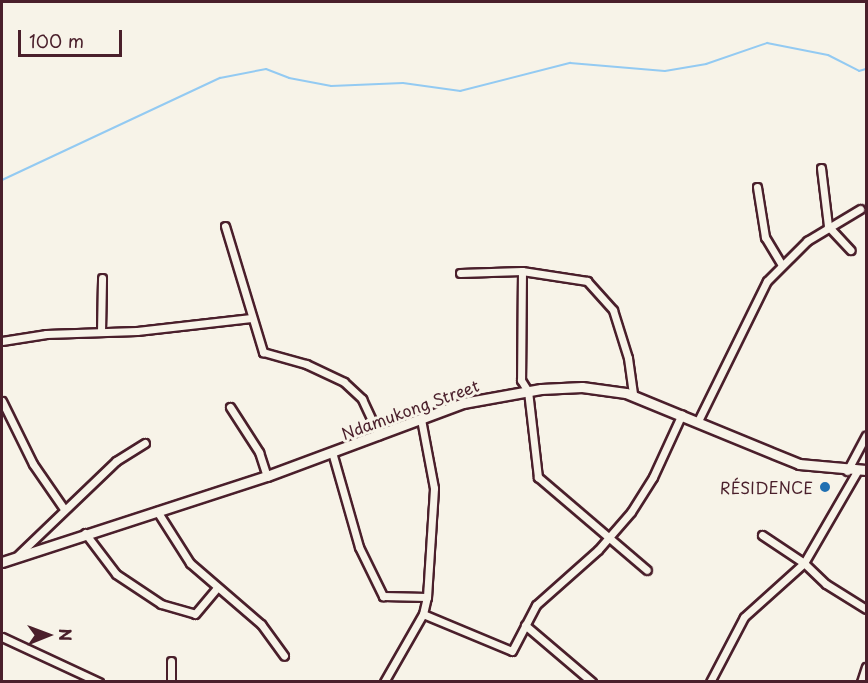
<!DOCTYPE html>
<meta charset="utf-8">
<style>
body{margin:0}
#map{position:relative;width:868px;height:683px;overflow:hidden;background:#f7f3e8;font-family:"Playpen Sans",sans-serif}
div>[style]{position:absolute}
.stream>*{height:2px;margin:-1px;padding:0 1px;transform-origin:1px;border-radius:1px;background:#93caf2}
.roads{filter:drop-shadow(2px 0 #4a1f2b) drop-shadow(-2px 0 #4a1f2b) drop-shadow(0 2px #4a1f2b) drop-shadow(0 -2px #4a1f2b)}
.minor>*{height:7px;margin:-3.5px;padding:0 3.5px;transform-origin:3.5px;border-radius:3.5px;background:#f7f3e8}
.secondary>*{height:9px;margin:-4.5px;padding:0 4.5px;transform-origin:4.5px;border-radius:4.5px;background:#f7f3e8}
.dots>*{width:16px;height:16px;translate:-50% -50%;box-sizing:border-box;border:3px solid #f7f3e8;border-radius:50%}
span{translate:-50% -50%;white-space:nowrap;text-align:center;line-height:1.15;-webkit-text-stroke:6px #f7f3e8;paint-order:stroke}
.street-label{font-size:16px;color:#4a1f2b}
.poi-label{font-size:16px;color:#4a1f2b}
.right{translate:-100% -50%;text-align:right}
.frame{position:absolute;inset:0;border:3px solid #4a1f2b;pointer-events:none}
.north{position:absolute;left:18px;top:605px;width:60px;height:60px;-webkit-text-stroke:4px #f7f3e8;paint-order:stroke;rotate:89deg;font-size:16px;font-weight:700;line-height:24px;text-align:center;color:#4a1f2b}
.north::after{content:'';display:block;margin:auto;width:21px;height:27px;background:#4a1f2b;clip-path:polygon(50% 0,100% 100%,50% 72%,0 100%)}
.scale{position:absolute;left:18px;top:30px;width:104px;height:27px;box-sizing:border-box;border:3px solid #4a1f2b;border-top:0;padding-left:8px;font-size:18px;line-height:21px;white-space:nowrap;color:#4a1f2b;-webkit-text-stroke:4px #f7f3e8;paint-order:stroke}
</style>
<div id="map">
<div class="stream">
<i style="left:2px;top:180px;width:241px;rotate:-25.1deg"></i>
<i style="left:220px;top:78px;width:47px;rotate:-11.1deg"></i>
<i style="left:266px;top:69px;width:25px;rotate:21deg"></i>
<i style="left:289px;top:78px;width:43px;rotate:10.8deg"></i>
<i style="left:331px;top:86px;width:72px;rotate:-2.4deg"></i>
<i style="left:403px;top:83px;width:58px;rotate:8deg"></i>
<i style="left:460px;top:91px;width:114px;rotate:-14.3deg"></i>
<i style="left:570px;top:63px;width:95px;rotate:4.8deg"></i>
<i style="left:665px;top:71px;width:42px;rotate:-9.7deg"></i>
<i style="left:706px;top:64px;width:65px;rotate:-19deg"></i>
<i style="left:767px;top:43px;width:62px;rotate:11.1deg"></i>
<i style="left:828px;top:55px;width:35px;rotate:27deg"></i>
<i style="left:859px;top:71px;width:7px;rotate:-16deg"></i>
</div>
<div class="roads">
<div class="minor">
<i style="left:821px;top:168px;width:58px;rotate:83.1deg"></i>
<i style="left:828px;top:226px;width:33px;rotate:47deg"></i>
<i style="left:757px;top:187px;width:51px;rotate:80.9deg"></i>
<i style="left:765px;top:237px;width:31px;rotate:59deg"></i>
<i style="left:225px;top:226px;width:132px;rotate:73.2deg"></i>
<i style="left:263px;top:352px;width:45px;rotate:15.6deg"></i>
<i style="left:306px;top:364px;width:42px;rotate:25.3deg"></i>
<i style="left:344px;top:382px;width:25px;rotate:43deg"></i>
<i style="left:362px;top:399px;width:40px;rotate:65deg"></i>
<i style="left:522px;top:271px;width:109px;rotate:90.5deg"></i>
<i style="left:521px;top:380px;width:13px;rotate:58deg"></i>
<i style="left:528px;top:391px;width:87px;rotate:83.4deg"></i>
<i style="left:538px;top:477px;width:143px;rotate:40.5deg"></i>
<i style="left:460px;top:273px;width:62px;rotate:-1.8deg"></i>
<i style="left:522px;top:271px;width:66px;rotate:8.7deg"></i>
<i style="left:587px;top:281px;width:39px;rotate:48deg"></i>
<i style="left:613px;top:310px;width:50px;rotate:72.6deg"></i>
<i style="left:628px;top:358px;width:37px;rotate:82deg"></i>
<i style="left:101px;top:332px;width:54px;rotate:-88.9deg"></i>
<i style="left:2px;top:341px;width:45px;rotate:-9deg"></i>
<i style="left:46px;top:334px;width:91px;rotate:-1.9deg"></i>
<i style="left:137px;top:331px;width:115px;rotate:-6.5deg"></i>
<i style="left:2px;top:401px;width:70px;rotate:63.8deg"></i>
<i style="left:33px;top:464px;width:55px;rotate:55.4deg"></i>
<i style="left:230px;top:407px;width:54px;rotate:57.2deg"></i>
<i style="left:259px;top:452px;width:25px;rotate:72deg"></i>
<i style="left:698px;top:421px;width:156px;rotate:-63.8deg"></i>
<i style="left:767px;top:281px;width:57px;rotate:-45deg"></i>
<i style="left:807px;top:241px;width:62px;rotate:-31.1deg"></i>
<i style="left:332px;top:452px;width:99px;rotate:74.1deg"></i>
<i style="left:359px;top:547px;width:55px;rotate:63.9deg"></i>
<i style="left:383px;top:596px;width:44px;rotate:1.3deg"></i>
<i style="left:847px;top:471px;width:40px;rotate:-62deg"></i>
<i style="left:157px;top:511px;width:62px;rotate:57.6deg"></i>
<i style="left:190px;top:563px;width:94px;rotate:40.7deg"></i>
<i style="left:261px;top:624px;width:39px;rotate:54deg"></i>
<i style="left:85px;top:533px;width:51px;rotate:52.9deg"></i>
<i style="left:116px;top:574px;width:54px;rotate:33.7deg"></i>
<i style="left:161px;top:604px;width:35px;rotate:16deg"></i>
<i style="left:195px;top:614px;width:33px;rotate:-50deg"></i>
<i style="left:762px;top:535px;width:50px;rotate:33.7deg"></i>
<i style="left:804px;top:563px;width:30px;rotate:44deg"></i>
<i style="left:826px;top:584px;width:47px;rotate:32deg"></i>
<i style="left:18px;top:555px;width:136px;rotate:-43.8deg"></i>
<i style="left:116px;top:461px;width:34px;rotate:-32deg"></i>
<i style="left:423px;top:614px;width:96px;rotate:22.6deg"></i>
<i style="left:512px;top:651px;width:52px;rotate:-62.4deg"></i>
<i style="left:536px;top:605px;width:83px;rotate:-41.6deg"></i>
<i style="left:598px;top:550px;width:50px;rotate:-49deg"></i>
<i style="left:631px;top:512px;width:41px;rotate:-57.8deg"></i>
<i style="left:653px;top:477px;width:69px;rotate:-65.3deg"></i>
<i style="left:525px;top:625px;width:88px;rotate:40.4deg"></i>
<i style="left:2px;top:637px;width:107px;rotate:24.9deg"></i>
<i style="left:171px;top:682px;width:21px;rotate:-90deg"></i>
<i style="left:384px;top:682px;width:78px;rotate:-60.2deg"></i>
<i style="left:423px;top:614px;width:17px;rotate:-77deg"></i>
<i style="left:427px;top:597px;width:109px;rotate:-86.3deg"></i>
<i style="left:434px;top:488px;width:70px;rotate:-100.7deg"></i>
<i style="left:710px;top:682px;width:73px;rotate:-62.4deg"></i>
<i style="left:744px;top:617px;width:81px;rotate:-42deg"></i>
<i style="left:804px;top:563px;width:108px;rotate:-59.9deg"></i>
<i style="left:861px;top:682px;width:16px;rotate:-72deg"></i>
</div>
<div class="secondary">
<i style="left:2px;top:562px;width:279px;rotate:-18deg"></i>
<i style="left:267px;top:476px;width:209px;rotate:-20.4deg"></i>
<i style="left:463px;top:403px;width:79px;rotate:-10.2deg"></i>
<i style="left:541px;top:389px;width:41px;rotate:-2.8deg"></i>
<i style="left:582px;top:387px;width:44px;rotate:7.8deg"></i>
<i style="left:626px;top:393px;width:187px;rotate:22.3deg"></i>
<i style="left:799px;top:464px;width:67px;rotate:5.1deg"></i>
</div>
</div>
<div class="dots">
<i style="left:825px;top:487px;background:#1f6fb2"></i>
</div>
<div class="street-label">
<span style="left:410px;top:409px;rotate:-20deg">Ndamukong Street</span>
</div>
<div class="poi-label">
<span class="right" style="left:813px;top:487px">RÉSIDENCE</span>
</div>
<div class="frame"></div>
<div class="north">N</div>
<div class="scale">100 m</div>
</div>
